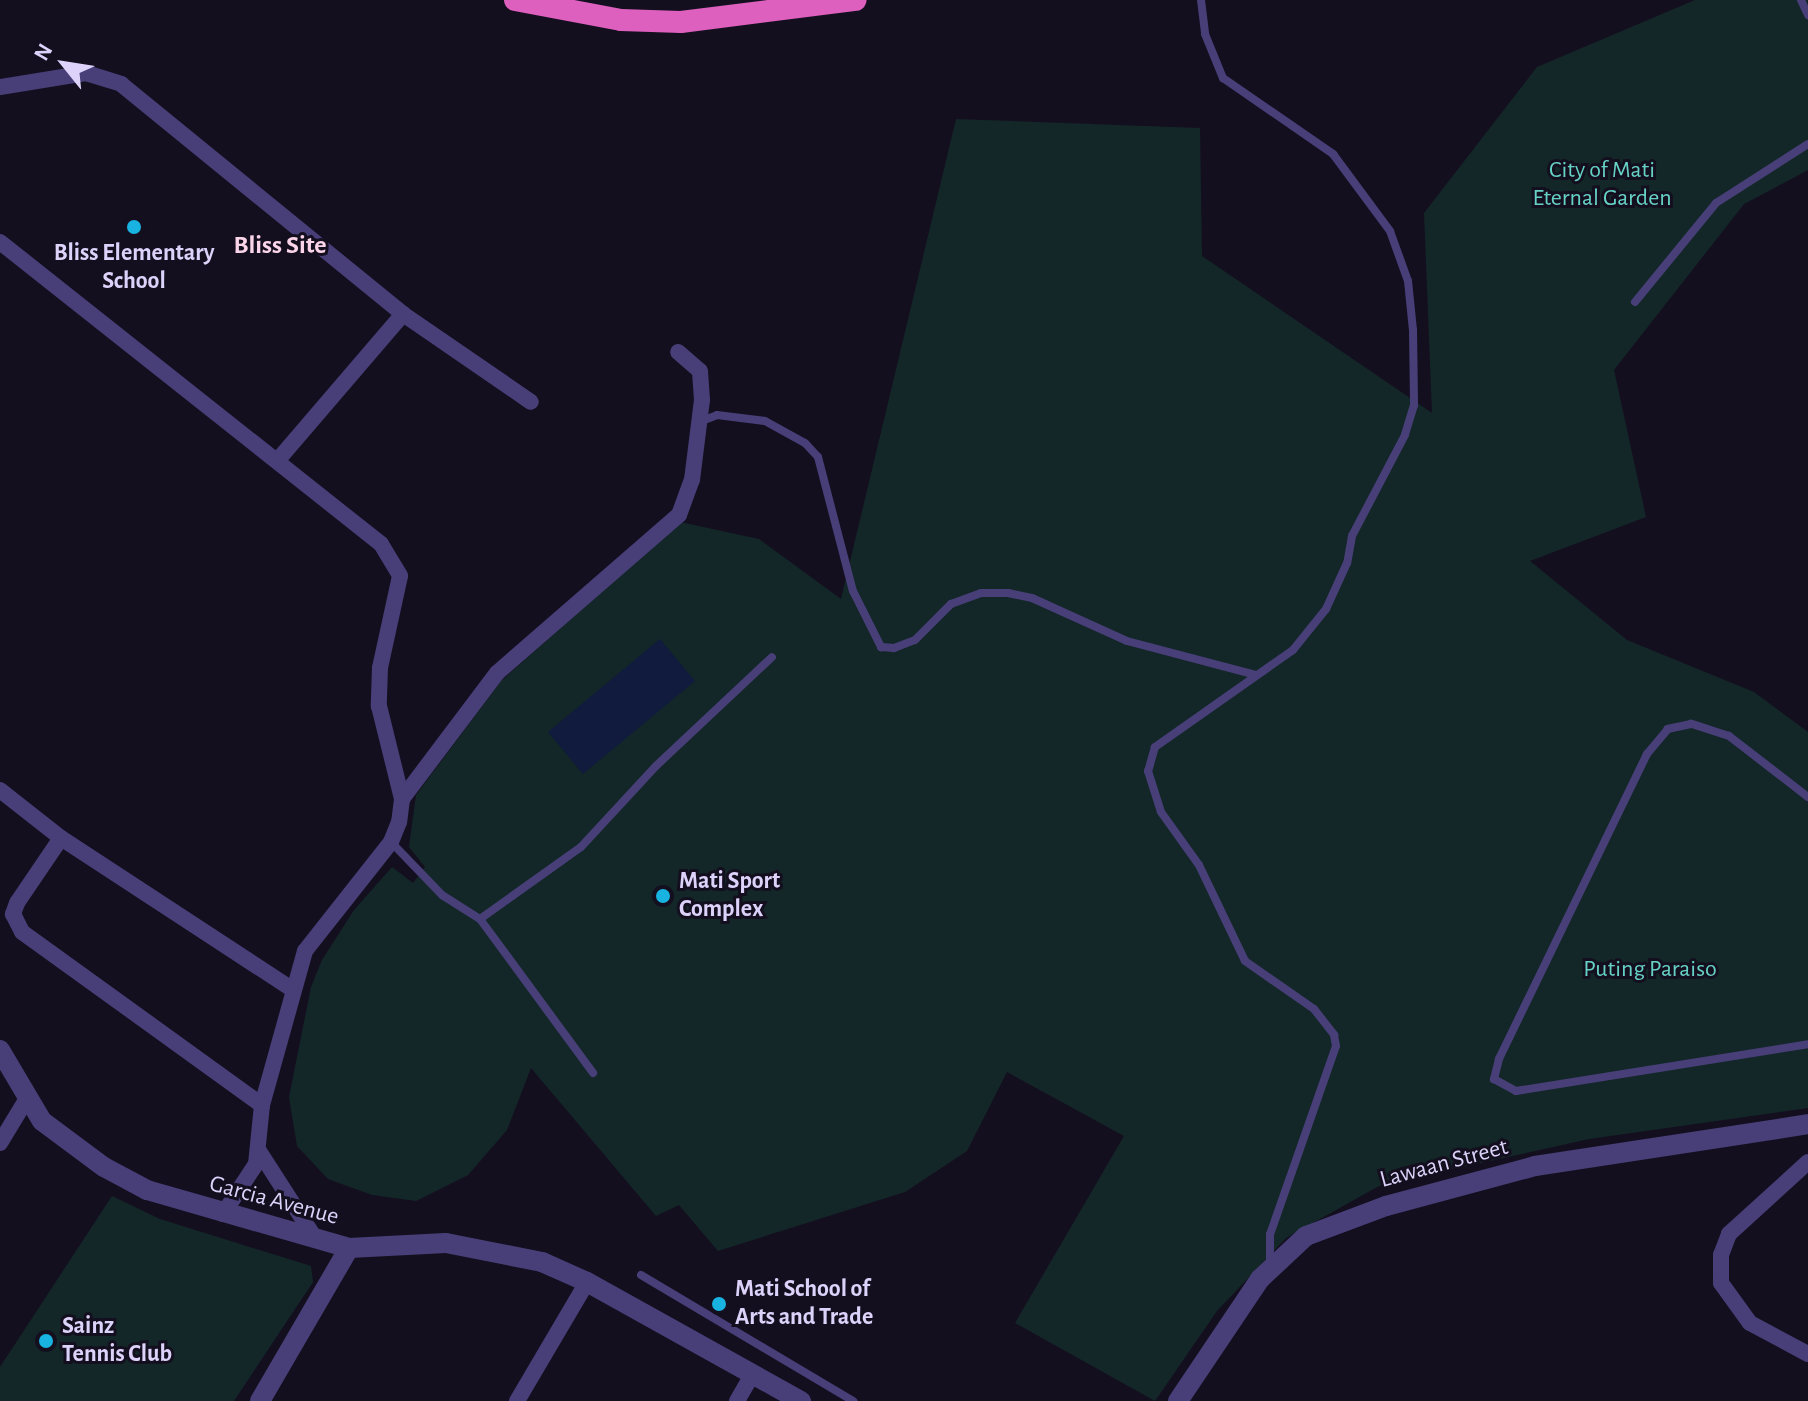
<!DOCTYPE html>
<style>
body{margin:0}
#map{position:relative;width:1808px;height:1401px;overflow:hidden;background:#140f1f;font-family:"Alegreya Sans",sans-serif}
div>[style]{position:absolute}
.green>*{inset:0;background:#132728}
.water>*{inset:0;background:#101b3d}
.service>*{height:8px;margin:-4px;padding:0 4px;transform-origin:4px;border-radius:4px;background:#483f79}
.minor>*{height:16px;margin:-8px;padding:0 8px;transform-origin:8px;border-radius:8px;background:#483f79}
.tertiary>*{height:20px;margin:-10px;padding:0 10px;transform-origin:10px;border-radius:10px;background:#483f79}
.trunk>*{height:22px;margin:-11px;padding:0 11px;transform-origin:11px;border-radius:11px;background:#dd5fbe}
.dots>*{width:22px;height:22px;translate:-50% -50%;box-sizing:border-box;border:4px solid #140f1f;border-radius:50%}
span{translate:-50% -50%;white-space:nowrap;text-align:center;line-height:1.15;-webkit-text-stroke:6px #140f1f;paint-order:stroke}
.park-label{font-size:24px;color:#66d2c5}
.poi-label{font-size:24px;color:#dcd2fa;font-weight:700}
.left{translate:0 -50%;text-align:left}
.street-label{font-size:24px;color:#dcd2fa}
.neighbourhood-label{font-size:26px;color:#fad4e8;font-weight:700}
.north{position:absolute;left:24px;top:24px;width:80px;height:80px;-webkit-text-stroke:6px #140f1f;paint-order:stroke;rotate:300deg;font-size:22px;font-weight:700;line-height:32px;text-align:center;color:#dcd2fa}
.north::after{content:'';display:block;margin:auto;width:28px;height:36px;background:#dcd2fa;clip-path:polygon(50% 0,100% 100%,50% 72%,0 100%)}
</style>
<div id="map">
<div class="green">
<i style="clip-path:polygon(1695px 0,1808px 0,1808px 170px,1744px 204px,1614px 370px,1646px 517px,1530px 561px,1627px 640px,1754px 692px,1808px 732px,1808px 1108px,1589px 1139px,1379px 1186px,1286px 1238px,1217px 1311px,1155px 1401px,1015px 1323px,1124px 1136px,1007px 1072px,967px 1151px,905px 1192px,718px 1251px,679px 1205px,656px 1216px,531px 1068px,507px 1130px,468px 1175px,416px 1201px,372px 1195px,328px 1179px,297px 1146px,289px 1097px,311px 987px,322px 960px,354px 910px,392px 867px,413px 883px,425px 867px,409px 847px,416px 795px,501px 681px,680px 522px,759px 539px,841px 599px,956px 119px,1200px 128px,1202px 256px,1432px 413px,1424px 213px,1537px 67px)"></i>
<i style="clip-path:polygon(112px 1196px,160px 1219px,311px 1266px,313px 1282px,234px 1401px,0 1401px,0 1367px)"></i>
</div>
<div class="water">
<i style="clip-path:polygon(660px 639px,695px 681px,583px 774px,548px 732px)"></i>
</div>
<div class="service">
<i style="left:1201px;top:0;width:34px;rotate:83deg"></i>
<i style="left:1205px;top:34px;width:48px;rotate:67.8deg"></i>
<i style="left:1223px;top:78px;width:134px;rotate:34.6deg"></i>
<i style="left:1333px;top:154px;width:96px;rotate:53.5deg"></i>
<i style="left:1390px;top:231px;width:53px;rotate:70.2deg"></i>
<i style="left:1408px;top:281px;width:49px;rotate:84.2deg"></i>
<i style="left:1413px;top:330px;width:75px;rotate:89.2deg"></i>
<i style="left:1414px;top:405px;width:31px;rotate:107deg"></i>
<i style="left:1405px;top:435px;width:114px;rotate:117.7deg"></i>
<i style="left:1352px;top:536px;width:27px;rotate:100deg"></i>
<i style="left:1347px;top:563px;width:51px;rotate:114.5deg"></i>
<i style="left:1326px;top:609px;width:53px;rotate:128.8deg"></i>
<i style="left:1293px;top:650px;width:169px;rotate:144.9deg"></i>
<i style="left:1155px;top:747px;width:25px;rotate:106deg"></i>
<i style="left:1148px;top:771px;width:43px;rotate:72.4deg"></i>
<i style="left:1161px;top:812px;width:65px;rotate:54.4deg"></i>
<i style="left:1199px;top:865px;width:106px;rotate:64.4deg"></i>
<i style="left:1245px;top:961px;width:84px;rotate:34.8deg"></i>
<i style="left:1314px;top:1009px;width:33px;rotate:52deg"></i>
<i style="left:1334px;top:1035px;width:11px;rotate:80deg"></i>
<i style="left:1336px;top:1046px;width:199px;rotate:109.3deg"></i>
<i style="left:1270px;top:1234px;width:32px;rotate:90deg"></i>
<i style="left:1801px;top:0;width:17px;rotate:65deg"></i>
<i style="left:1635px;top:302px;width:128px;rotate:-50.7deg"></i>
<i style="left:1716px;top:203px;width:109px;rotate:-32.7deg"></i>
<i style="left:699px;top:422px;width:19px;rotate:-21deg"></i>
<i style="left:717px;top:415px;width:48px;rotate:7.1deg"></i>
<i style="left:765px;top:421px;width:46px;rotate:28.8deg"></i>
<i style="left:805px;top:443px;width:19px;rotate:47deg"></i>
<i style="left:818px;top:457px;width:138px;rotate:75.4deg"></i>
<i style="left:853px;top:591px;width:63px;rotate:63.4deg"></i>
<i style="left:881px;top:647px;width:13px;rotate:4deg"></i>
<i style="left:894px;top:648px;width:22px;rotate:-21deg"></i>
<i style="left:915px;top:640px;width:51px;rotate:-45deg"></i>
<i style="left:951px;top:604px;width:32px;rotate:-20deg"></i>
<i style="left:981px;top:593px;width:27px"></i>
<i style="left:1008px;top:593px;width:25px;rotate:12deg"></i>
<i style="left:1032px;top:598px;width:104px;rotate:24.4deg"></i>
<i style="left:1127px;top:641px;width:133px;rotate:14.8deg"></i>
<i style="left:1808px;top:797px;width:100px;rotate:-142.3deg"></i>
<i style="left:1729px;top:736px;width:40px;rotate:-162deg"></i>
<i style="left:1691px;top:724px;width:24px;rotate:168deg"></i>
<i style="left:1668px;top:729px;width:33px;rotate:130deg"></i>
<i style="left:1647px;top:754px;width:339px;rotate:115.9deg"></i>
<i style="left:1499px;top:1059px;width:21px;rotate:104deg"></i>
<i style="left:1494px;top:1079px;width:25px;rotate:29deg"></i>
<i style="left:1516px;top:1091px;width:296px;rotate:-9.1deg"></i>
<i style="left:391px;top:842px;width:74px;rotate:46.1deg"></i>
<i style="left:442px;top:895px;width:45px;rotate:32.3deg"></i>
<i style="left:480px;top:919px;width:191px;rotate:53.7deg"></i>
<i style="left:480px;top:919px;width:124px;rotate:-35.5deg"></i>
<i style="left:581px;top:847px;width:110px;rotate:-47.2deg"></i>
<i style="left:656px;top:766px;width:159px;rotate:-43.2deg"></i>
<i style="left:641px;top:1275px;width:247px;rotate:30.7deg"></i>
</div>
<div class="minor">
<i style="left:0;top:87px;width:87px;rotate:-9.2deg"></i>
<i style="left:86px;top:73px;width:37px;rotate:17deg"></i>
<i style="left:121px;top:84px;width:364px;rotate:39.2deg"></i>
<i style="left:403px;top:314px;width:155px;rotate:34.5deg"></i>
<i style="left:0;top:242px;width:486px;rotate:38.4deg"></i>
<i style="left:381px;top:544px;width:37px;rotate:59deg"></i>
<i style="left:400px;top:576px;width:94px;rotate:102.3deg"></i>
<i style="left:380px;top:668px;width:38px;rotate:92deg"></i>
<i style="left:379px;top:706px;width:96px;rotate:76.1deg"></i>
<i style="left:402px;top:799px;width:23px;rotate:97deg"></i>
<i style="left:399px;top:822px;width:22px;rotate:112deg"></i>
<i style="left:391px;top:842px;width:139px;rotate:128.3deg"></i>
<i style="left:305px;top:951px;width:160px;rotate:105.6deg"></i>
<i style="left:262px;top:1105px;width:59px;rotate:95.8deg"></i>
<i style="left:256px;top:1164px;width:60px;rotate:123.4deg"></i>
<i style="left:277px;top:461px;width:194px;rotate:-49.4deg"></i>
<i style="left:0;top:790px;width:78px;rotate:38.2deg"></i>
<i style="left:61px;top:838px;width:276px;rotate:33.2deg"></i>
<i style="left:402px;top:799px;width:158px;rotate:-53deg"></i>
<i style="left:497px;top:673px;width:241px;rotate:-41deg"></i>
<i style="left:679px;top:515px;width:37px;rotate:-70deg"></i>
<i style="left:692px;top:480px;width:81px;rotate:-82.9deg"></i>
<i style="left:702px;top:400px;width:29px;rotate:-94deg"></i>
<i style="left:700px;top:371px;width:29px;rotate:-139deg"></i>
<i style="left:61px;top:838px;width:78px;rotate:124.1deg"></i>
<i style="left:17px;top:903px;width:12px;rotate:110deg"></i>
<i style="left:13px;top:914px;width:20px;rotate:63deg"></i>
<i style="left:22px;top:932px;width:296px;rotate:35.8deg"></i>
<i style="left:0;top:1143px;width:50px;rotate:-58.8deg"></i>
<i style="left:259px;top:1151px;width:100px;rotate:57.3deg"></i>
<i style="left:1808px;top:1162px;width:107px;rotate:137.7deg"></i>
<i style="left:1729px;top:1234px;width:22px;rotate:111deg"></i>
<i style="left:1721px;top:1255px;width:28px;rotate:90deg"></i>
<i style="left:1721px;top:1283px;width:49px;rotate:54.1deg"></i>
<i style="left:1750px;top:1323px;width:66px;rotate:28.1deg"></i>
<i style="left:517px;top:1401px;width:138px;rotate:-59.5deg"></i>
<i style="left:737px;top:1401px;width:32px;rotate:-60deg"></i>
</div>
<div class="tertiary">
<i style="left:0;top:1050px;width:82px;rotate:59.4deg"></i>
<i style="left:42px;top:1121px;width:77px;rotate:36.6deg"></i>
<i style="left:104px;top:1167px;width:49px;rotate:28.1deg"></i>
<i style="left:147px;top:1190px;width:210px;rotate:16deg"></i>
<i style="left:349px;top:1248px;width:97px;rotate:-3deg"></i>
<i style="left:446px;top:1243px;width:98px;rotate:11.2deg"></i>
<i style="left:542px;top:1262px;width:49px;rotate:24deg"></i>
<i style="left:587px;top:1282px;width:245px;rotate:29.1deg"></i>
<i style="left:260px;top:1401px;width:177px;rotate:-59.8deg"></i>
<i style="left:1178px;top:1401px;width:147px;rotate:-56.1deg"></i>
<i style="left:1260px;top:1279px;width:63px;rotate:-43.1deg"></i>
<i style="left:1306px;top:1236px;width:85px;rotate:-20.6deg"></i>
<i style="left:1386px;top:1206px;width:154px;rotate:-15deg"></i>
<i style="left:1535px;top:1166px;width:276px;rotate:-8.7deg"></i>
</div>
<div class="trunk">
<i style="left:515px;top:0;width:108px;rotate:10.7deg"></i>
<i style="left:621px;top:20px;width:60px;rotate:1.9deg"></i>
<i style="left:681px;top:22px;width:176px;rotate:-7.2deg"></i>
</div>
<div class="dots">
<i style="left:134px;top:227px;background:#18b3e0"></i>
<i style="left:663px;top:896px;background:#18b3e0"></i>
<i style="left:719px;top:1304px;background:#18b3e0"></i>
<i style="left:46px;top:1341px;background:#18b3e0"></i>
</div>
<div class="park-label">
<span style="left:1602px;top:185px">City of Mati<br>Eternal Garden</span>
<span style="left:1650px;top:970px">Puting Paraiso</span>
</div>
<div class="poi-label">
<span style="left:134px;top:268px">Bliss Elementary<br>School</span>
<span class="left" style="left:679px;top:896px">Mati Sport<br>Complex</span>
<span class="left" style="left:735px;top:1304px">Mati School of<br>Arts and Trade</span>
<span class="left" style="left:62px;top:1341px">Sainz<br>Tennis Club</span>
</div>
<div class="street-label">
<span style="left:1444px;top:1164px;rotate:-15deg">Lawaan Street</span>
<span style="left:274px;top:1201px;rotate:15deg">Garcia Avenue</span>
</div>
<div class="neighbourhood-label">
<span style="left:280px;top:246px">Bliss Site</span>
</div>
<div class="north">N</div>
</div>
